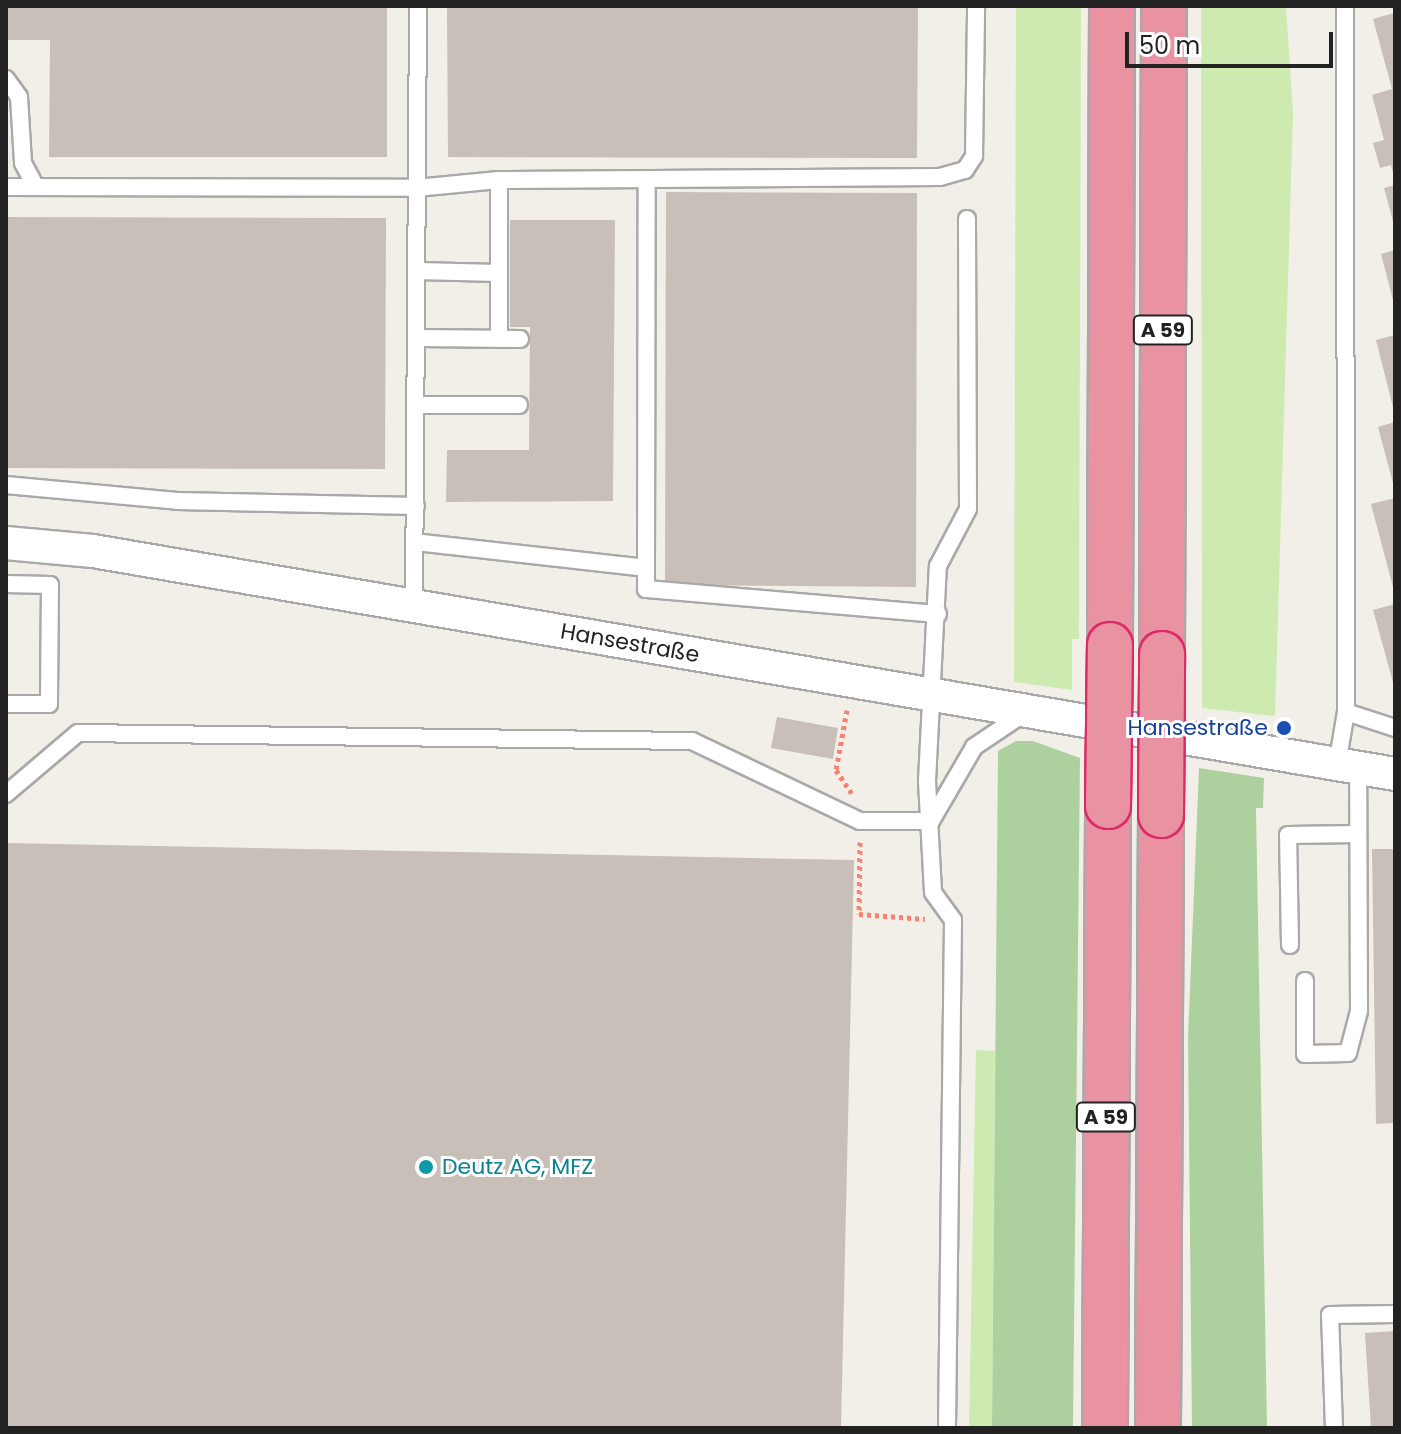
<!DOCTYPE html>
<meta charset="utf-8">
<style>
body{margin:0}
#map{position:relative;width:1401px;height:1434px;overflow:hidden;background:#f2efe9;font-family:Poppins,sans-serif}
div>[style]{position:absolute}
.grass>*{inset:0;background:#cdebb0}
.forest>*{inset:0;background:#add19e}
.building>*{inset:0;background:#c7bfb8}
.path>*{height:5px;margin-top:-2.5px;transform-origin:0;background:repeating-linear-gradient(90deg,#fa8072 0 4px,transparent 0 8px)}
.roads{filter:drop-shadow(2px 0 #a9a9a9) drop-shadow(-2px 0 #a9a9a9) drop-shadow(0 2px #a9a9a9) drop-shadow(0 -2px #a9a9a9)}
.lane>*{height:16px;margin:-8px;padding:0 8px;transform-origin:8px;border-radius:8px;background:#fff}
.street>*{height:32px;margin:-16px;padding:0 16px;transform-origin:16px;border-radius:16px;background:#fff}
.highway>*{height:44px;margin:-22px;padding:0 22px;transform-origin:22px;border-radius:22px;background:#e892a2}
.bridges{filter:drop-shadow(2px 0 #dc2a67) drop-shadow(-2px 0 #dc2a67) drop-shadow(0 2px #dc2a67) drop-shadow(0 -2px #dc2a67)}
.highway-bridge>*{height:44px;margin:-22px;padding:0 22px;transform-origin:22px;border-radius:22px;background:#e892a2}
.dots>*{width:22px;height:22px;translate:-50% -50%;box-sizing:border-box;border:4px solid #fff;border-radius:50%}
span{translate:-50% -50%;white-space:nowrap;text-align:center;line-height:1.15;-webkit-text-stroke:6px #fff;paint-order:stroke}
.shield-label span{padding:2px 6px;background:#fff;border:2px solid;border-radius:6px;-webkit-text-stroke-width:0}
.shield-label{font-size:20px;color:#222;font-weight:700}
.street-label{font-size:22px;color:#222}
.transit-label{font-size:22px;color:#164399}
.right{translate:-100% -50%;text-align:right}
.culture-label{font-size:22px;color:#0d838f}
.left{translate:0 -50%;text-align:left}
.frame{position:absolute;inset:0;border:8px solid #222;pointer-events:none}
.scale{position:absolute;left:1125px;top:32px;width:208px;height:36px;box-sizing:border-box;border:4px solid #222;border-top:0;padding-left:10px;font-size:24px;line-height:28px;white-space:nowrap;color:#222;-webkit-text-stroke:6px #fff;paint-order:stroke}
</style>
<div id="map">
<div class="grass">
<i style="clip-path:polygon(1016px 6px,1081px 6px,1079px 639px,1072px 639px,1072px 690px,1014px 682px)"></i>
<i style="clip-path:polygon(1201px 6px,1286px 6px,1293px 114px,1275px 716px,1202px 708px)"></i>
<i style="clip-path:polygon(976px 1050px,995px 1051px,992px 1428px,969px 1428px)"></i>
</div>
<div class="forest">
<i style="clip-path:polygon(1016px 741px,1033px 741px,1080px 758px,1073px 1428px,992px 1428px,998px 751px)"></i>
<i style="clip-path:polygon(1199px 768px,1264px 778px,1263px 808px,1256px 808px,1267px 1428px,1192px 1428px,1188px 1038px)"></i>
</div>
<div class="building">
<i style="clip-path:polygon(8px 6px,387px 6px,387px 157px,49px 157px,50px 40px,7px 40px)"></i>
<i style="clip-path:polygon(447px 6px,918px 6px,917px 158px,448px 157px)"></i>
<i style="clip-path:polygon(1392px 6px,1395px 6px,1394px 177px,1391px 165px,1380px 168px,1373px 143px,1384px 140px,1372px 95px,1392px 89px,1373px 19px,1394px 13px)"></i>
<i style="clip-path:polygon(1395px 185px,1395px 224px,1394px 225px,1384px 188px)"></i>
<i style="clip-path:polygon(666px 192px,917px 193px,916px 587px,665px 585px)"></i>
<i style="clip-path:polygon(6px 217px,386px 218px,385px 469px,6px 468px)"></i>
<i style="clip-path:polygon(510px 220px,615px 220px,613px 501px,446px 502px,447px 450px,529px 450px,530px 327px,510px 327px)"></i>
<i style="clip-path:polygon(1395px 250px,1395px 304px,1394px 304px,1381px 254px)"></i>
<i style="clip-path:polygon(1395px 335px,1395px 411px,1394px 411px,1376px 340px)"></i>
<i style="clip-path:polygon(1395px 422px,1395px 487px,1394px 487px,1378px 427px)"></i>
<i style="clip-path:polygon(1395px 498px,1395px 591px,1394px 591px,1371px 504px)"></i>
<i style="clip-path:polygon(1395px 604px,1395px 686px,1394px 686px,1373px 610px)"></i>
<i style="clip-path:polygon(777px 717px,838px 728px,833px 759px,771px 748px)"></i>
<i style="clip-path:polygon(6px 843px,854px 860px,841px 1428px,6px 1428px)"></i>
<i style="clip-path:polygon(1372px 849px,1395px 849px,1395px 1123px,1376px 1124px)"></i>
<i style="clip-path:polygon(1395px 1331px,1395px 1428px,1371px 1428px,1365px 1333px)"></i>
</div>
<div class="path">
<i style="left:847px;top:710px;width:61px;rotate:100.4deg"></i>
<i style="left:836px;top:770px;width:29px;rotate:56deg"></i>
<i style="left:860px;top:842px;width:72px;rotate:90.8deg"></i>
<i style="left:859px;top:914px;width:66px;rotate:4.3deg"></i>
</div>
<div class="roads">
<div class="lane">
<i style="left:6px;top:79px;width:22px;rotate:54deg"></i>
<i style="left:19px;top:97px;width:66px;rotate:86.5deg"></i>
<i style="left:23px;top:163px;width:27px;rotate:62deg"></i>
<i style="left:499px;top:180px;width:159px;rotate:90deg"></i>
<i style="left:6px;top:187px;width:410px;rotate:0.1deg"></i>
<i style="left:416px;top:188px;width:83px;rotate:-5.5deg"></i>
<i style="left:499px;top:180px;width:441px;rotate:-0.4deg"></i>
<i style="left:940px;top:177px;width:26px;rotate:-16deg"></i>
<i style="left:965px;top:170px;width:17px;rotate:-57deg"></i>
<i style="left:974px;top:156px;width:150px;rotate:-89.2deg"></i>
<i style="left:417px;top:271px;width:82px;rotate:1.4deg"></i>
<i style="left:417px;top:338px;width:103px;rotate:0.6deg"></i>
<i style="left:417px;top:405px;width:102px"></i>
<i style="left:6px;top:485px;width:172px;rotate:5.3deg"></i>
<i style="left:177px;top:501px;width:239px;rotate:1.2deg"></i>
<i style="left:415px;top:542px;width:232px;rotate:6.4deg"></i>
<i style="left:646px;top:568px;width:388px;rotate:-89.9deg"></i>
<i style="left:646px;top:568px;width:21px;rotate:90deg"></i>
<i style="left:646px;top:589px;width:293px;rotate:4.9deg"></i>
<i style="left:6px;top:584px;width:44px;rotate:1.3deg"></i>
<i style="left:50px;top:585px;width:119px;rotate:90.5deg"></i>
<i style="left:49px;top:704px;width:43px;rotate:180deg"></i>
<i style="left:414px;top:606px;width:600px;rotate:-89.62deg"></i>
<i style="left:1346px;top:712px;width:52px;rotate:18.1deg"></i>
<i style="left:1337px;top:765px;width:54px;rotate:-80.4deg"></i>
<i style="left:1346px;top:712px;width:706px;rotate:-90.08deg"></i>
<i style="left:6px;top:794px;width:94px;rotate:-40.3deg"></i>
<i style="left:78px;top:733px;width:614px;rotate:0.75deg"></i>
<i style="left:692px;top:741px;width:186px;rotate:25.5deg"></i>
<i style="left:860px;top:821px;width:71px"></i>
<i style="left:931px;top:821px;width:86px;rotate:-59.8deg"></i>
<i style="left:974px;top:747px;width:59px;rotate:-34deg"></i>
<i style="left:1290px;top:945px;width:110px;rotate:-91deg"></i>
<i style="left:1288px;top:835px;width:70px;rotate:-0.8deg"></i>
<i style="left:1305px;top:981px;width:73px;rotate:90deg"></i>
<i style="left:1305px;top:1054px;width:43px;rotate:-1.3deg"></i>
<i style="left:1348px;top:1053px;width:43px;rotate:-75.3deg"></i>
<i style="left:1359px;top:1011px;width:243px;rotate:-90.2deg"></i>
<i style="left:947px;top:1428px;width:508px;rotate:-89.32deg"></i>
<i style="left:953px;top:920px;width:34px;rotate:-126deg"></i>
<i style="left:933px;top:892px;width:111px;rotate:-93.1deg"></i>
<i style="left:927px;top:781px;width:215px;rotate:-87.1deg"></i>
<i style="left:938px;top:566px;width:64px;rotate:-62.2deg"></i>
<i style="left:968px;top:509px;width:290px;rotate:-90.2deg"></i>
<i style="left:1334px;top:1428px;width:113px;rotate:-92deg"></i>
<i style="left:1330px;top:1315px;width:65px;rotate:-0.9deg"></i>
</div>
<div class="street">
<i style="left:6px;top:543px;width:87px;rotate:5.3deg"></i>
<i style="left:93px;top:551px;width:1321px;rotate:9.72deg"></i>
</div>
<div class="highway">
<i style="left:1110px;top:645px;width:639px;rotate:-89.82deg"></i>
<i style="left:1162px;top:654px;width:648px;rotate:-89.82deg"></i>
<i style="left:1105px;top:1428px;width:622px;rotate:-89.72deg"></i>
<i style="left:1158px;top:1428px;width:613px;rotate:-89.72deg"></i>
</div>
</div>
<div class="bridges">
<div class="highway-bridge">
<i style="left:1108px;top:806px;width:161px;rotate:-89.3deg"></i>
<i style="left:1161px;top:815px;width:161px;rotate:-89.6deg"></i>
</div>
</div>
<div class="dots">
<i style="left:1284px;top:728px;background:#1a4fb4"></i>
<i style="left:426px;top:1167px;background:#0f9aa8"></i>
</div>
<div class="shield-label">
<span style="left:1163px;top:330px">A 59</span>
<span style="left:1106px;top:1117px">A 59</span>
</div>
<div class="street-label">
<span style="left:630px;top:643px;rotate:10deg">Hansestraße</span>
</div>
<div class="transit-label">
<span class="right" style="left:1268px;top:728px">Hansestraße</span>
</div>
<div class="culture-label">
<span class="left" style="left:442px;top:1167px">Deutz AG, MFZ</span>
</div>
<div class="frame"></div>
<div class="scale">50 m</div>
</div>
